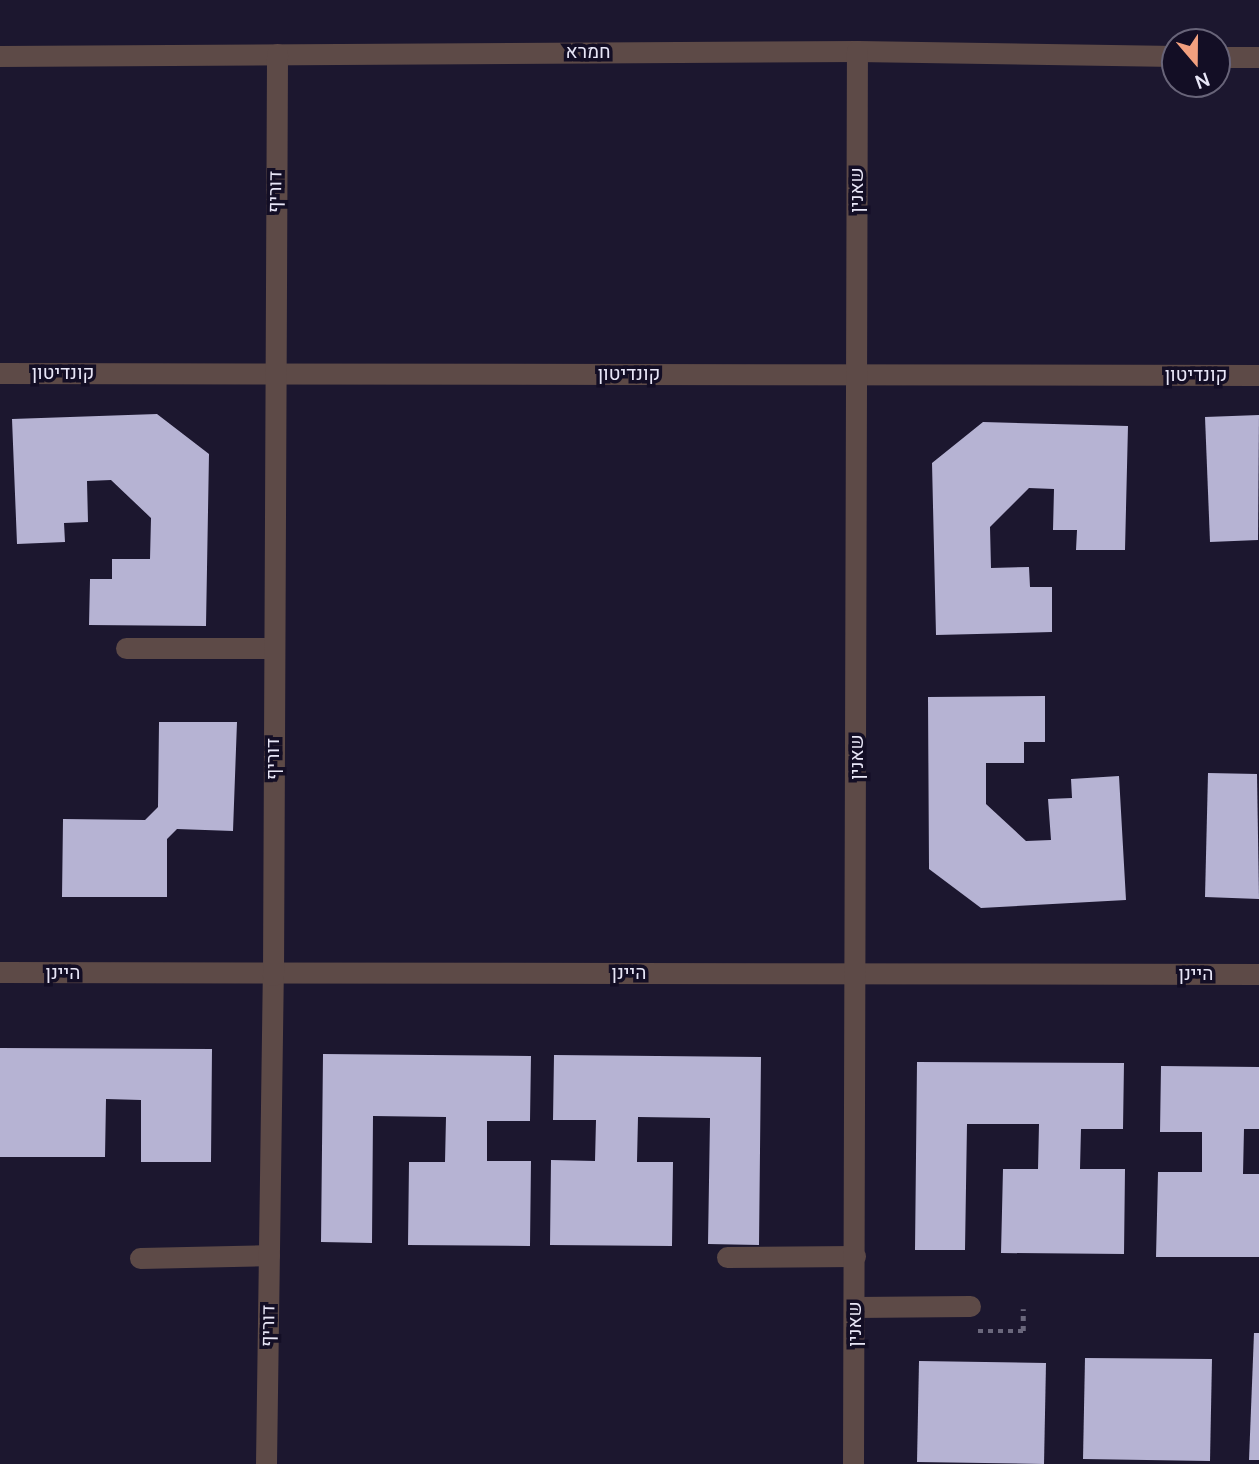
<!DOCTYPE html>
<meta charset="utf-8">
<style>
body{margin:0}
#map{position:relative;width:1259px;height:1464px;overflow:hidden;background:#1c172f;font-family:Manrope,Heebo,sans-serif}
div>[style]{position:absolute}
.building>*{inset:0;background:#b6b3d3}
.path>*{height:4.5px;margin-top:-2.25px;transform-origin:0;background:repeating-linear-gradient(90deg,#6a677c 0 5px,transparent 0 10px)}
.minor>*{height:21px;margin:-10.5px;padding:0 10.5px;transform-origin:10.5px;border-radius:10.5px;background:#5d4a47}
span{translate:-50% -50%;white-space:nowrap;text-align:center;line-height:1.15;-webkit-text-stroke:7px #130e25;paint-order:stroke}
.street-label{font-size:19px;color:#e8e6f7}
.north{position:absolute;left:1161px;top:28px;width:70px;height:70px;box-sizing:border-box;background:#130e25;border:2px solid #686479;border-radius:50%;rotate:160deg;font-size:19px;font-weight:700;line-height:28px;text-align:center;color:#e8e6f7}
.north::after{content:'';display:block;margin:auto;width:24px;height:32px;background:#f2a07f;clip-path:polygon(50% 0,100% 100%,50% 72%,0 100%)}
</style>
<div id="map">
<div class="building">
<i style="clip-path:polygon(157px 414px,209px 454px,206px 626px,89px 625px,90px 579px,112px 579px,112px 559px,150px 559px,151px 518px,111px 480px,87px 481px,88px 522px,64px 523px,65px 542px,17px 544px,12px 419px)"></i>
<i style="clip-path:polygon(1259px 415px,1258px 540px,1210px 542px,1205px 417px)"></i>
<i style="clip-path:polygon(983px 422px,1128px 426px,1125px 550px,1076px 550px,1077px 530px,1053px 530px,1054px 489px,1029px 488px,990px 527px,991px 568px,1029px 567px,1030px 587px,1052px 587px,1052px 632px,936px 635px,932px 463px)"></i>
<i style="clip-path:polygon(1045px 696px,1045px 742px,1024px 742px,1024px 763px,986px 763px,986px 804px,1026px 841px,1051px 840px,1048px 799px,1072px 798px,1071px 779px,1119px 776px,1126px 900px,981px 908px,929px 869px,928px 697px)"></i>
<i style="clip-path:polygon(159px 722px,237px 722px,233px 831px,177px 829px,167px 839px,167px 897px,62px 897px,63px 819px,145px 820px,158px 807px)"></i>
<i style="clip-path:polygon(1208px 773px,1257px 774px,1259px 899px,1205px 897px)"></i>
<i style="clip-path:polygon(0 1048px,212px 1049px,211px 1162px,141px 1162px,141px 1100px,106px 1099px,105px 1157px,0 1157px)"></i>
<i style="clip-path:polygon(323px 1054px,531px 1056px,530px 1121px,487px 1121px,487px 1161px,531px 1161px,530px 1246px,408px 1245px,409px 1162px,445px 1162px,446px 1117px,373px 1116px,372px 1243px,321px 1242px)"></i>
<i style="clip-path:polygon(554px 1055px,761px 1057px,759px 1245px,708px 1244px,710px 1118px,638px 1117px,637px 1162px,673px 1162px,672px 1246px,550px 1245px,551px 1160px,595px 1161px,596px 1120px,553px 1120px)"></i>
<i style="clip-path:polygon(917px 1062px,1124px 1063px,1123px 1129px,1081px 1129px,1080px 1169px,1125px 1169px,1124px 1254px,1001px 1253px,1003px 1169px,1038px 1169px,1039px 1124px,967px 1124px,965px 1250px,915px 1250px)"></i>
<i style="clip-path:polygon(1161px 1066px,1259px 1067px,1259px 1129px,1244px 1129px,1243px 1174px,1259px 1174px,1259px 1257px,1156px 1257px,1158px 1172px,1202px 1172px,1202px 1132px,1160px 1132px)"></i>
<i style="clip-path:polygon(1254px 1333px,1259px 1333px,1259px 1460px,1249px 1460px)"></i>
<i style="clip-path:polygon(1085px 1358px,1212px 1359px,1210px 1461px,1083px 1459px)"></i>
<i style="clip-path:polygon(919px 1361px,1046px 1363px,1044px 1464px,917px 1462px)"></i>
</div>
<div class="path">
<i style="left:978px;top:1331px;width:45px"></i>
<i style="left:1023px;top:1331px;width:22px;rotate:-90deg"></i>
</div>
<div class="minor">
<i style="left:0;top:56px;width:857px;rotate:-0.33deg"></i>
<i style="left:857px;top:51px;width:318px;rotate:0.9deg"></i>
<i style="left:1217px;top:57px;width:42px"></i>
<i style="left:0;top:373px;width:1259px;rotate:0.09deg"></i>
<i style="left:126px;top:648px;width:147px"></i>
<i style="left:0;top:972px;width:1259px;rotate:0.09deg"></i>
<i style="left:727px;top:1257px;width:128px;rotate:-0.4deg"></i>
<i style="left:140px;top:1258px;width:129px;rotate:-1.3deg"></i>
<i style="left:855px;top:1307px;width:115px;rotate:-0.5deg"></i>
<i style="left:266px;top:1464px;width:489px;rotate:-89.2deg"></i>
<i style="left:273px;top:975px;width:921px;rotate:-89.75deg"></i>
<i style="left:853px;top:1464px;width:1413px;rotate:-89.84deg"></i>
</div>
<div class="street-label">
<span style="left:588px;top:52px">חמרא</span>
<span style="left:857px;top:190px;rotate:-90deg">שאנין</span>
<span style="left:275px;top:192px;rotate:-89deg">דוריף</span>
<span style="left:63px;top:373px">קונדיטון</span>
<span style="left:629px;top:374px">קונדיטון</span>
<span style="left:1196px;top:375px">קונדיטון</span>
<span style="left:857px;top:757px;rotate:-90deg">שאנין</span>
<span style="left:273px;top:759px;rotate:-90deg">דוריף</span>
<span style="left:63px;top:973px">היינן</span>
<span style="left:629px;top:973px">היינן</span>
<span style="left:1196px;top:974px">היינן</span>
<span style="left:855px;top:1324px;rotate:-90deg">שאנין</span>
<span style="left:268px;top:1326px;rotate:-89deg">דוריף</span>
</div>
<div class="north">N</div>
</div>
